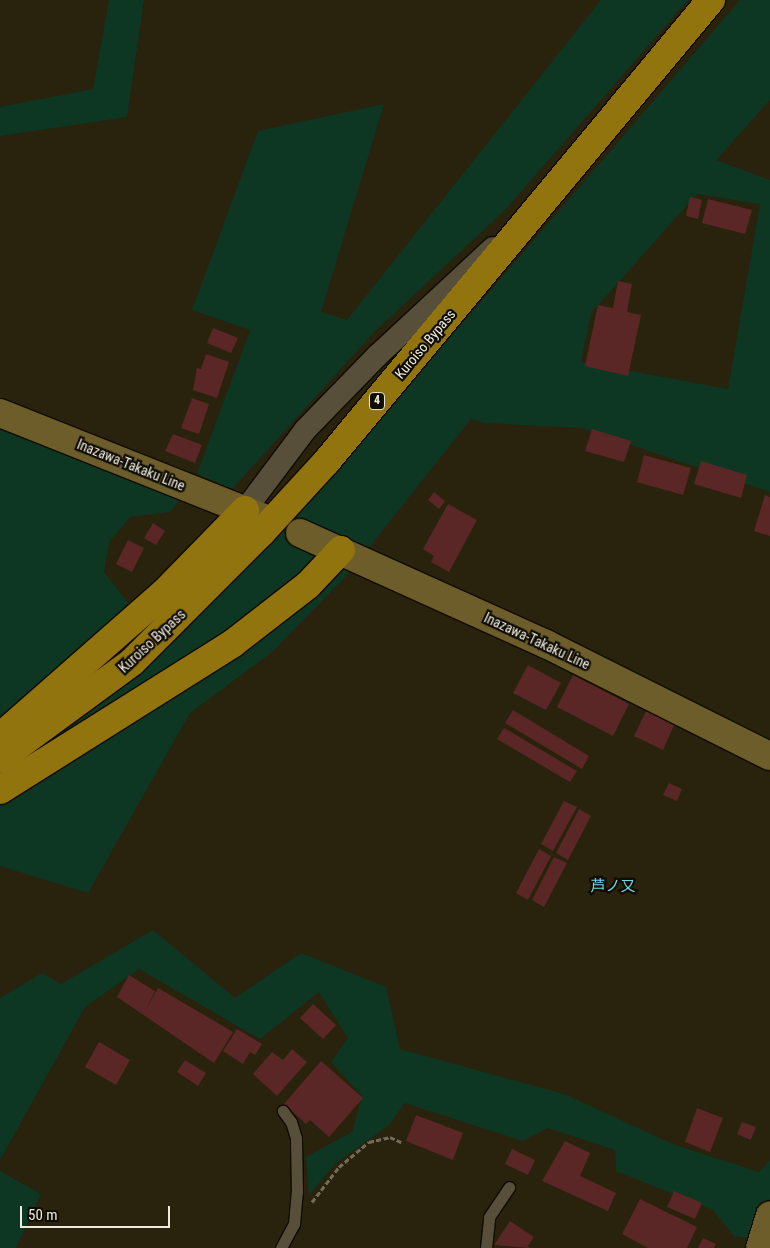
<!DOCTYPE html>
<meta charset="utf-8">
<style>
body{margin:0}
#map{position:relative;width:770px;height:1248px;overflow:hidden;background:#29220d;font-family:"Roboto Condensed","Noto Sans JP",sans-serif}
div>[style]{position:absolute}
.green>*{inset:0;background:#0d3723}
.building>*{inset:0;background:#5a2726}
.path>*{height:3px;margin-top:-1.5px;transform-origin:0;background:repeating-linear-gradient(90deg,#726c5a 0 5px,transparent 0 7.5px)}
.roads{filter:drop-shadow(1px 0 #110b00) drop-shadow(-1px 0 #110b00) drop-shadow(0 1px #110b00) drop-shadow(0 -1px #110b00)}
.service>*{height:11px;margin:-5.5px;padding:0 5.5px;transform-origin:5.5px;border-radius:5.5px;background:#574f3a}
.minor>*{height:22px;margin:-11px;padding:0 11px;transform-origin:11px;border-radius:11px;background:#574f3a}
.secondary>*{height:28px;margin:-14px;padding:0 14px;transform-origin:14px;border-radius:14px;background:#6d5d2a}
.trunk>*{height:28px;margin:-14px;padding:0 14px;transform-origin:14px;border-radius:14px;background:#92740f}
span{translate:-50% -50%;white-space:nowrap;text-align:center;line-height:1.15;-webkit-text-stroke:4.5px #0f0c04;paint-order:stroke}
.shield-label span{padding:1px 4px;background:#0f0c04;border:1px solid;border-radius:4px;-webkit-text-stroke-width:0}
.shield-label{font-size:12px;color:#eeeadd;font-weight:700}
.street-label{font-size:14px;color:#eeeadd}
.neighbourhood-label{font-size:15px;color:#6ed8e7}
.scale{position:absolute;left:20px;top:1206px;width:150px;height:22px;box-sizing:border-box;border:2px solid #eeeadd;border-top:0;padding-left:6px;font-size:15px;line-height:18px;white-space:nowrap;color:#eeeadd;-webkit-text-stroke:4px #0f0c04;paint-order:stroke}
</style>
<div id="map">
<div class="green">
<i style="clip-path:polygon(109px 0,144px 0,127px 117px,0 136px,0 107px,93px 89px)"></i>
<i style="clip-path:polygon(601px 0,688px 0,505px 210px,374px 332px,232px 489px,197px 474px,250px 330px,192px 310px,258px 131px,384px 104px,321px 312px,347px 320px)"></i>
<i style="clip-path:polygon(evenodd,740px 0,770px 0,770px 100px,716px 160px,770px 180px,770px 492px,582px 428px,485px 423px,471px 419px,347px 575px,271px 653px,190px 713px,88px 893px,0 866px,0 778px,109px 697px,181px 636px,375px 425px,740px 0,697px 194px,760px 204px,728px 389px,581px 362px,591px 313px,697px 194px)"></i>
<i style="clip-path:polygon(0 421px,184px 494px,170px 512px,130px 517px,109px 542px,104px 572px,132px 608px,0 726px)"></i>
<i style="clip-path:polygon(153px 930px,235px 998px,301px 953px,386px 987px,400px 1049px,564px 1094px,675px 1145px,759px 1172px,770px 1160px,770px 1209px,760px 1213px,747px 1238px,734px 1236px,713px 1210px,616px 1171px,615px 1150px,548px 1128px,522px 1141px,405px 1103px,389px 1125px,336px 1163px,309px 1195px,306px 1157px,352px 1132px,362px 1096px,331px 1062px,348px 1038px,319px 992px,260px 1039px,139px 969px,85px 1007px,0 1160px,0 998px,42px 973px,61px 984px)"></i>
<i style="clip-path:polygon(0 1171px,41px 1194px,16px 1248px,0 1248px)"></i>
</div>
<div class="building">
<i style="clip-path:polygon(690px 197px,702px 200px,698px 219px,686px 216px)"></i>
<i style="clip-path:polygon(708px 199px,752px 210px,745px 234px,702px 223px)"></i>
<i style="clip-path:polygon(618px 281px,632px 284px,627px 312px,641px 315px,628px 376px,585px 366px,598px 305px,613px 308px)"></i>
<i style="clip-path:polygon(213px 328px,238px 338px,231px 353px,207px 343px)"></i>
<i style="clip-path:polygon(206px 354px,229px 362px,217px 398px,193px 390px,197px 368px,201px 369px)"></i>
<i style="clip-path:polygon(192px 398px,209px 404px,199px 434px,181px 428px)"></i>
<i style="clip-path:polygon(592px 429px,631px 441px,624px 462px,585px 451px)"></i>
<i style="clip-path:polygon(173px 434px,202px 445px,195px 463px,165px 451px)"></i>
<i style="clip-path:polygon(644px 455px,691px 468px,683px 495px,637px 482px)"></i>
<i style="clip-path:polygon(701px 461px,747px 475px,741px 498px,694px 484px)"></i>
<i style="clip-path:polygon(434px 492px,445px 501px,439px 509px,428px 500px)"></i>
<i style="clip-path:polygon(765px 495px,770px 497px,770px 536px,754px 531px)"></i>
<i style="clip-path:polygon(448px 504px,477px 520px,449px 572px,431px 562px,434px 556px,423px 549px)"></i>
<i style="clip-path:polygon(153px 523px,165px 531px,156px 545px,144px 538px)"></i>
<i style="clip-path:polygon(128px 540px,144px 548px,132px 572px,116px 564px)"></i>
<i style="clip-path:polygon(528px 665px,561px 683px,546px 710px,513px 693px)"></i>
<i style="clip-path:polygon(573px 675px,629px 704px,613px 736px,557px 707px)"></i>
<i style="clip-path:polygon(647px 709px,675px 723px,663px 750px,634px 736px)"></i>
<i style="clip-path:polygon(513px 710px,589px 756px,582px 769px,505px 723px)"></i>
<i style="clip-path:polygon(504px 728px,577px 771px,570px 782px,497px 739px)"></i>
<i style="clip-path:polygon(669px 783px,682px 789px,677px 801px,663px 795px)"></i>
<i style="clip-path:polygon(564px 801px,577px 807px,553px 851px,541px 844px)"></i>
<i style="clip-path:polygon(579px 809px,591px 816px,568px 860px,556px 853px)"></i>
<i style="clip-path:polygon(539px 849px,551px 856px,528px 900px,516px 893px)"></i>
<i style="clip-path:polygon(554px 857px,567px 863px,544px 907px,532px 900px)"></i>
<i style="clip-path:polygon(129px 975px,155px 991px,145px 1011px,158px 988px,233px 1032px,214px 1063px,117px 997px)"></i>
<i style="clip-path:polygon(313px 1004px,336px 1025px,323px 1039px,300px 1018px)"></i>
<i style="clip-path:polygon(237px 1029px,262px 1044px,255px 1055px,250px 1052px,243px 1064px,223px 1051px)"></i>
<i style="clip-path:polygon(99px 1042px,130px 1060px,116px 1085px,85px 1067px)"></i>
<i style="clip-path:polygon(292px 1049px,307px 1062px,277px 1096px,253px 1074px,272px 1052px,283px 1060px)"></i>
<i style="clip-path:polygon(185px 1060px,206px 1073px,198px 1086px,177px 1072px)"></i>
<i style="clip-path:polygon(321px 1061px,363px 1098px,329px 1137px,310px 1120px,306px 1124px,284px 1104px)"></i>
<i style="clip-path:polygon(697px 1108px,723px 1118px,710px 1152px,685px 1142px)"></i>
<i style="clip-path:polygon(416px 1115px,463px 1133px,453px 1160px,406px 1141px)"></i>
<i style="clip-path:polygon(742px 1122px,756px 1127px,751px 1140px,737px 1134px)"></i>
<i style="clip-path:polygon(565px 1141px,590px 1153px,580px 1176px,616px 1193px,608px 1211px,542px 1181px)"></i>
<i style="clip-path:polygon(512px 1149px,535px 1160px,528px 1175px,505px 1164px)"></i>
<i style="clip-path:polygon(674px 1191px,702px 1203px,695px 1219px,667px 1207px)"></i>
<i style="clip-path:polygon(640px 1199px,697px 1227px,687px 1248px,648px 1248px,622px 1234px)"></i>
<i style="clip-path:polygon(510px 1221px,534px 1237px,528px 1246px,530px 1248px,494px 1245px)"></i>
<i style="clip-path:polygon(703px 1238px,716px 1244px,714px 1248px,698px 1248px)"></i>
</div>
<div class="path">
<i style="left:312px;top:1202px;width:44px;rotate:-52.4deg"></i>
<i style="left:339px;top:1167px;width:39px;rotate:-40deg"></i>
<i style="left:369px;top:1142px;width:22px;rotate:-13deg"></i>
<i style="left:390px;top:1137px;width:14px;rotate:25deg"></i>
</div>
<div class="roads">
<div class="service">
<i style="left:281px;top:1248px;width:27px;rotate:-62deg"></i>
<i style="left:294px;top:1224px;width:32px;rotate:-85deg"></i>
<i style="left:297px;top:1192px;width:54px;rotate:-91.1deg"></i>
<i style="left:296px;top:1138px;width:17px;rotate:-107deg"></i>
<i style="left:291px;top:1122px;width:14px;rotate:-126deg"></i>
<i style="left:486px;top:1248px;width:31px;rotate:-84deg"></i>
<i style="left:489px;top:1217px;width:36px;rotate:-56deg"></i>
</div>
<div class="minor">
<i style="left:245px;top:510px;width:100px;rotate:-53.1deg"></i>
<i style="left:305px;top:430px;width:105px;rotate:-45.8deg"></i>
<i style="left:378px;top:355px;width:157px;rotate:-42.9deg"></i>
</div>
<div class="secondary">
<i style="left:0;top:413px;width:282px;rotate:21.7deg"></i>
<i style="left:300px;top:533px;width:270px;rotate:24.3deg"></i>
<i style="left:546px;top:644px;width:250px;rotate:26.6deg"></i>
<i style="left:760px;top:1248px;width:34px;rotate:-73deg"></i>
</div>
<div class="trunk">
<i style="left:0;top:737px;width:218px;rotate:-41.3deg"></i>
<i style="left:164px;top:593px;width:116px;rotate:-45.7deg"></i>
<i style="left:0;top:759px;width:164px;rotate:-36.3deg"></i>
<i style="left:132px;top:662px;width:184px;rotate:-45deg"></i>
<i style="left:262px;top:532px;width:96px;rotate:-47.5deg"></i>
<i style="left:327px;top:461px;width:600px;rotate:-50.21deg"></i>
<i style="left:0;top:790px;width:274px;rotate:-32.2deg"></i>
<i style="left:232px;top:644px;width:96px;rotate:-37.8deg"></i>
<i style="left:308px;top:585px;width:48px;rotate:-46.7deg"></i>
</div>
</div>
<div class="shield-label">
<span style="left:377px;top:401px">4</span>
</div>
<div class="street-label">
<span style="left:425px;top:344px;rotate:-50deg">Kuroiso Bypass</span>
<span style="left:131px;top:465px;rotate:22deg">Inazawa-Takaku Line</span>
<span style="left:152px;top:641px;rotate:-43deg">Kuroiso Bypass</span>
<span style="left:537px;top:641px;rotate:25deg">Inazawa-Takaku Line</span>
</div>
<div class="neighbourhood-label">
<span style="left:613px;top:887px">芦ノ又</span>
</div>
<div class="scale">50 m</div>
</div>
